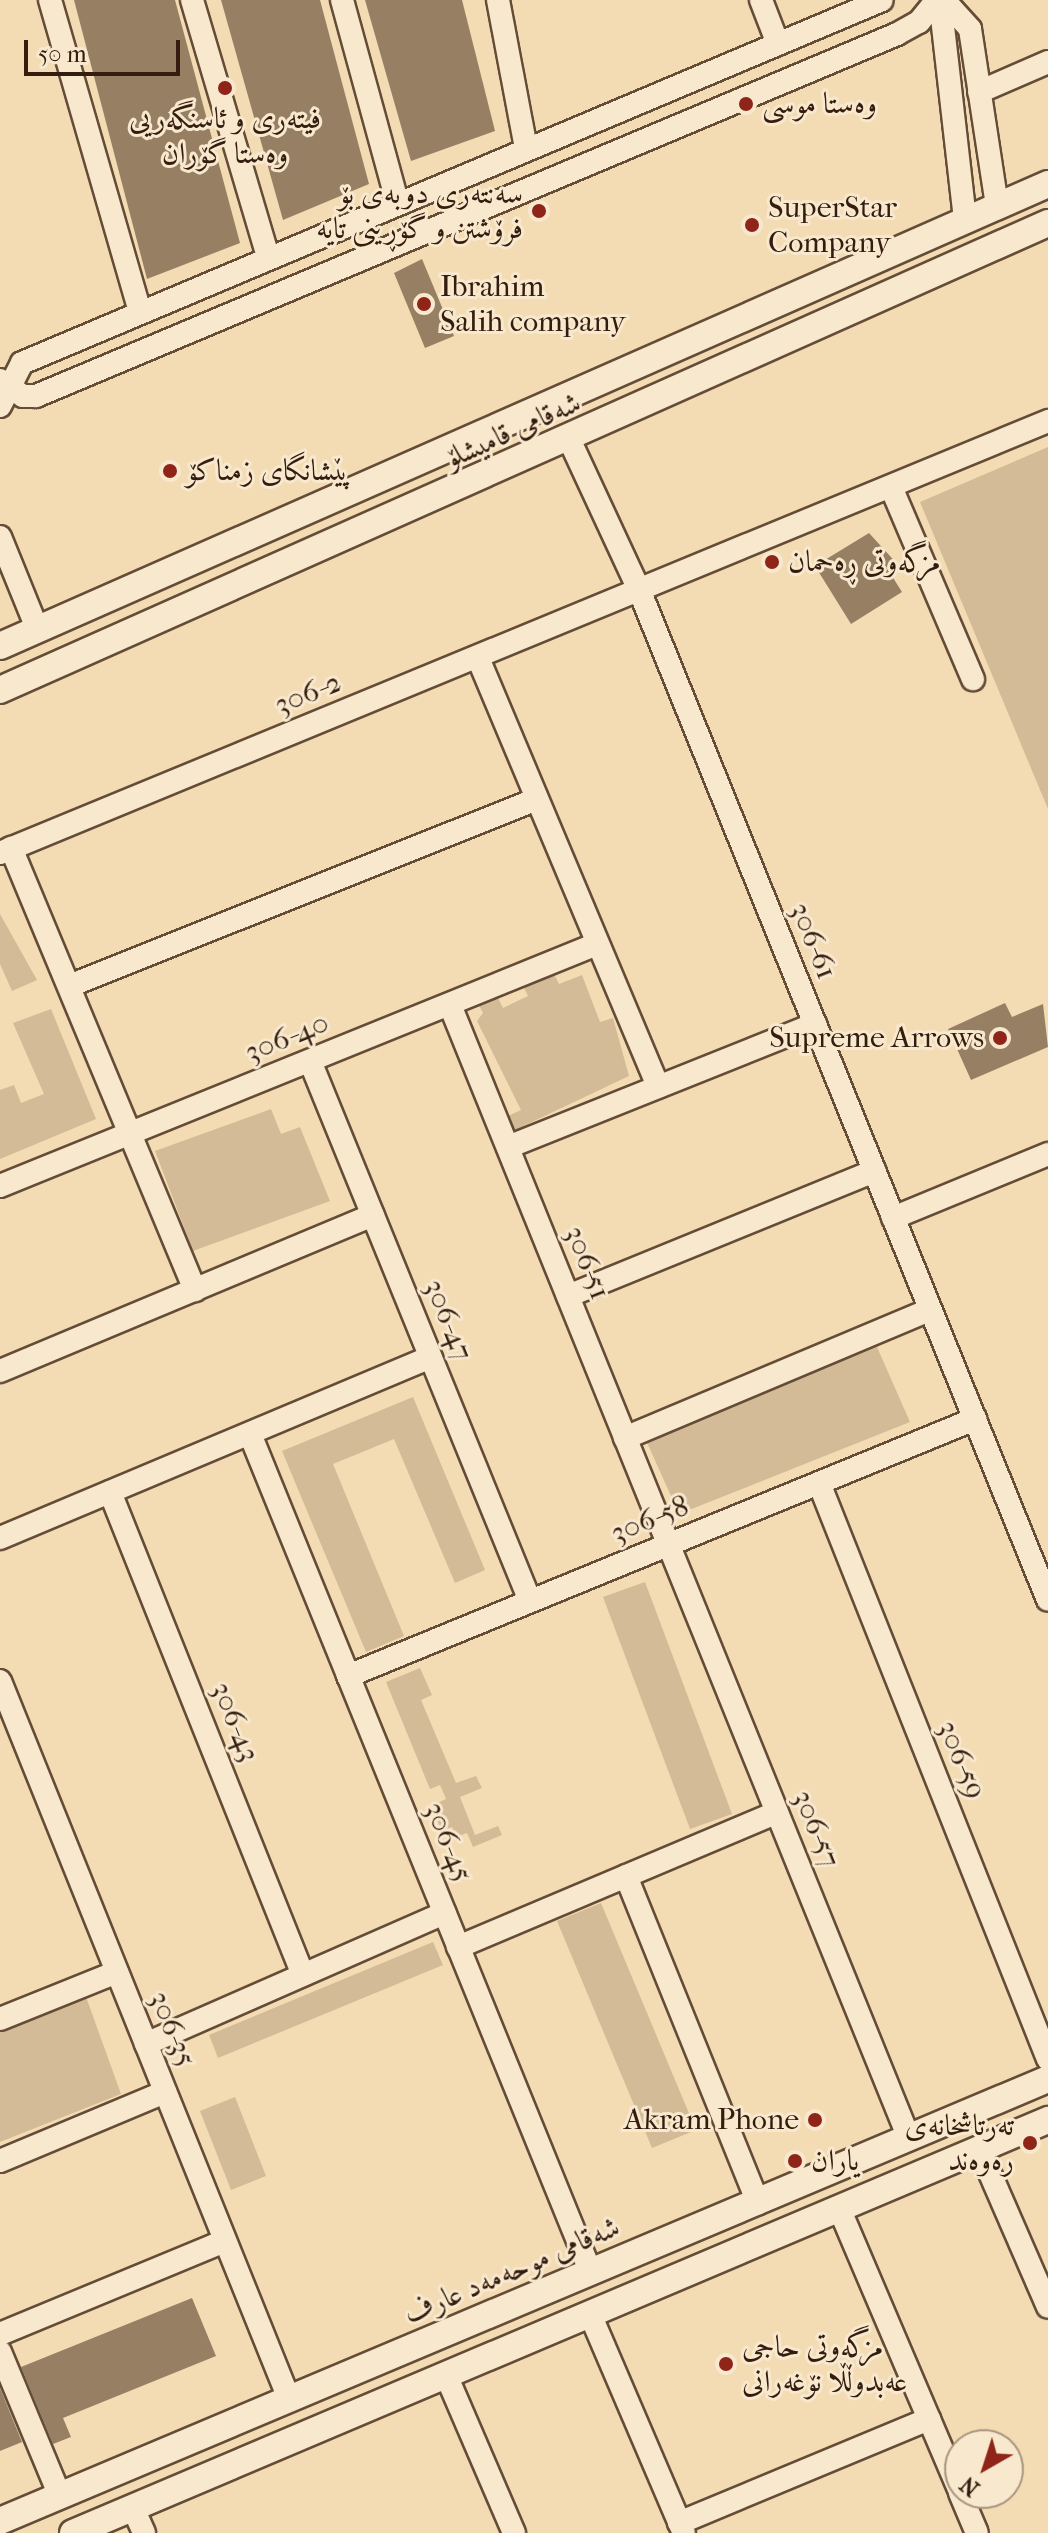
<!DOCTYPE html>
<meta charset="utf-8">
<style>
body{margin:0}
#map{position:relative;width:1048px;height:2533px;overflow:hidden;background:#f3dbb3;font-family:"IM FELL French Canon",Amiri,serif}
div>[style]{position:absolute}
.green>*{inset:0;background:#d3bb97}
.building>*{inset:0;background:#977f64}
.roads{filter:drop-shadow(2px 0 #644c37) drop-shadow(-2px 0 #644c37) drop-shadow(0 2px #644c37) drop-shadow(0 -2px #644c37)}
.minor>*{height:22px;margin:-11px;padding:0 11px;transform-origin:11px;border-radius:11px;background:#f7e8ce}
.tertiary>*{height:26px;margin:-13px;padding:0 13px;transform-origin:13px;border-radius:13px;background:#f7e8ce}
.dots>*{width:22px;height:22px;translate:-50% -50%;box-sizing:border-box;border:4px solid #f7e8ce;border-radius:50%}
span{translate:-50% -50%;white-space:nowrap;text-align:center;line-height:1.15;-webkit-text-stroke:6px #f7e8ce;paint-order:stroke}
.poi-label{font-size:30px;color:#341c0e}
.left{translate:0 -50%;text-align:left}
.right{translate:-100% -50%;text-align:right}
.street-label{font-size:30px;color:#341c0e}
.north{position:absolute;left:944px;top:2429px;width:80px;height:80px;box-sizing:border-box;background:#f7e8ce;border:2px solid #a99681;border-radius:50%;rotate:219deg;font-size:22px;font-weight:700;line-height:32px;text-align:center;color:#341c0e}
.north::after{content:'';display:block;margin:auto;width:28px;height:36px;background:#8f2418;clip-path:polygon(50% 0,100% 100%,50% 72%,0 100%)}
.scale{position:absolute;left:24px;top:40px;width:156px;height:36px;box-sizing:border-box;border:4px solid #341c0e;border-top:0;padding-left:10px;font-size:24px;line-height:28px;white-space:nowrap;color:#341c0e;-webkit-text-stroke:6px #f7e8ce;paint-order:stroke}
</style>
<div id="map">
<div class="green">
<i style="clip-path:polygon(1048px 447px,1048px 809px,920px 502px)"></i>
<i style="clip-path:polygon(0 914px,37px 980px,12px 991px,0 964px)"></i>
<i style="clip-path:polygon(554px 974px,559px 984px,582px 975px,600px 1022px,613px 1018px,629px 1076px,513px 1131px,506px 1117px,521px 1110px,477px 1021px,483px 1013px,476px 1000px,496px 994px,503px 1008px,528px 996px,524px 988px)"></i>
<i style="clip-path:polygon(51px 1009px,96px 1119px,0 1159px,0 1090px,14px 1085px,21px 1103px,44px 1094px,13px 1023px)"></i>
<i style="clip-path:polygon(271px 1109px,281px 1134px,300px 1127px,330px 1201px,193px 1251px,155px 1151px)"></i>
<i style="clip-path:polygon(877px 1347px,910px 1422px,679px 1514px,645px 1438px)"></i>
<i style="clip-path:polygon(413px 1397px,485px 1570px,455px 1583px,394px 1439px,333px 1464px,404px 1636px,366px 1652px,282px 1451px)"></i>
<i style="clip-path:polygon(645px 1582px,732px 1814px,690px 1829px,603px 1597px)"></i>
<i style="clip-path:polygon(420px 1668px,432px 1695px,421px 1700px,456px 1783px,476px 1776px,482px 1788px,460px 1797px,475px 1835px,498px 1826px,502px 1835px,473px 1847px,467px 1833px,456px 1837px,452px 1827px,442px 1831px,431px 1806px,446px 1799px,440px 1785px,430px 1789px,386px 1682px)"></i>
<i style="clip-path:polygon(601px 1903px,696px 2130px,652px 2148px,557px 1921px)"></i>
<i style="clip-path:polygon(433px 1942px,443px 1965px,218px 2058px,209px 2035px)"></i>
<i style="clip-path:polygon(85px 1994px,121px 2094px,0 2142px,0 2029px)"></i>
<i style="clip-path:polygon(235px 2097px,266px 2176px,231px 2190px,200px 2111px)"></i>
</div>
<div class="building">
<i style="clip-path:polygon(74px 0,175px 0,240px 243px,147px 279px)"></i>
<i style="clip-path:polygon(221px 0,320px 0,369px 184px,283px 220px)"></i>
<i style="clip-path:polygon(365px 0,462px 0,495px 131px,411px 161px)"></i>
<i style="clip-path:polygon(422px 259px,454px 336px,425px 348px,394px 273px)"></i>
<i style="clip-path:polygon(869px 533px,900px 567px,890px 573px,902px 592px,851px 624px,815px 566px)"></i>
<i style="clip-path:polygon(1005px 1003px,1012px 1017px,1043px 1004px,1048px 1047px,971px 1080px,948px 1029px)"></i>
<i style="clip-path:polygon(192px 2298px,216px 2356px,63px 2418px,71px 2437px,53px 2444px,21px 2367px)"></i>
<i style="clip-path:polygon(0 2388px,22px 2442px,0 2451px)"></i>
</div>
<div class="roads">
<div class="minor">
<i style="left:50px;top:0;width:325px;rotate:73.9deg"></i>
<i style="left:192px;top:0;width:268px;rotate:73.5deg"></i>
<i style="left:342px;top:0;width:208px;rotate:74.7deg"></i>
<i style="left:498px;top:0;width:151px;rotate:79.3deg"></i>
<i style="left:761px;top:0;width:47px;rotate:68.9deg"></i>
<i style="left:940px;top:0;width:221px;rotate:83.5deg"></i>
<i style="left:944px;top:0;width:39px;rotate:48deg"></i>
<i style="left:970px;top:29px;width:179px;rotate:81.3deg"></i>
<i style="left:979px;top:92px;width:75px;rotate:-23.5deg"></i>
<i style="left:0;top:380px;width:28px;rotate:35deg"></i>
<i style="left:23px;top:396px;width:13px"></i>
<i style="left:36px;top:396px;width:934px;rotate:-22.8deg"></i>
<i style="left:897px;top:34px;width:25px;rotate:-29deg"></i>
<i style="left:919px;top:22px;width:28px;rotate:-51deg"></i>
<i style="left:0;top:406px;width:48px;rotate:-62.9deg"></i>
<i style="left:22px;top:363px;width:933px;rotate:-22.88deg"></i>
<i style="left:570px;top:441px;width:166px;rotate:65.1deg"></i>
<i style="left:640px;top:592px;width:1087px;rotate:67.96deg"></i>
<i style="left:891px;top:487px;width:209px;rotate:66.9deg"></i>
<i style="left:0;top:537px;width:98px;rotate:67.9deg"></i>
<i style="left:478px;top:658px;width:465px;rotate:67.2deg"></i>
<i style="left:11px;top:848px;width:479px;rotate:67.4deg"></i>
<i style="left:0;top:853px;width:1134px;rotate:-22.4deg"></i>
<i style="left:69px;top:986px;width:504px;rotate:-21.78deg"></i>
<i style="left:450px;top:1005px;width:1220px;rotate:67.95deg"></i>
<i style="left:310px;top:1061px;width:583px;rotate:67.83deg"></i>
<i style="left:508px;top:1147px;width:331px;rotate:-21.8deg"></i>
<i style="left:0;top:1186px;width:644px;rotate:-22.07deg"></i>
<i style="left:893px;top:1218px;width:168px;rotate:-22.4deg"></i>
<i style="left:568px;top:1296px;width:331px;rotate:-22.2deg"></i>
<i style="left:0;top:1371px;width:404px;rotate:-22.7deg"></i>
<i style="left:250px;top:1434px;width:906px;rotate:67.88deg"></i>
<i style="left:625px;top:1438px;width:331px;rotate:-22.8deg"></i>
<i style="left:819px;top:1483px;width:620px;rotate:68.32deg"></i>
<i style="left:110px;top:1492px;width:520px;rotate:68.22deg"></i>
<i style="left:0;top:1538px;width:467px;rotate:-22.8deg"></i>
<i style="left:348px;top:1676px;width:678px;rotate:-22.29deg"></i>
<i style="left:0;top:1681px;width:774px;rotate:68.07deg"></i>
<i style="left:626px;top:1876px;width:353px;rotate:68deg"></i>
<i style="left:458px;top:1947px;width:346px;rotate:-22.9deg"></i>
<i style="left:0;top:2019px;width:126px;rotate:-21.9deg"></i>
<i style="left:146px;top:2044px;width:326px;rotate:-23.7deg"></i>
<i style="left:979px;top:2148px;width:173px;rotate:66.5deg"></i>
<i style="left:0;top:2161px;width:179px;rotate:-22.7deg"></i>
<i style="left:839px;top:2208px;width:309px;rotate:66.9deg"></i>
<i style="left:590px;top:2314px;width:238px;rotate:66.8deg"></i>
<i style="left:0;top:2334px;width:243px;rotate:-22.5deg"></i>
<i style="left:0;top:2352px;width:156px;rotate:67.4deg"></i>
<i style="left:446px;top:2375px;width:172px;rotate:66.7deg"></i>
<i style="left:960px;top:2493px;width:43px;rotate:67deg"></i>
<i style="left:133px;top:2508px;width:27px;rotate:66deg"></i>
<i style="left:679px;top:2523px;width:271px;rotate:-22.6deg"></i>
</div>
<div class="tertiary">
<i style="left:0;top:646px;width:1145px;rotate:-23.79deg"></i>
<i style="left:0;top:690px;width:1147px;rotate:-24.02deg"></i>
<i style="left:0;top:2521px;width:1137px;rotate:-22.87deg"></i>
<i style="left:73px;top:2533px;width:1059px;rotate:-22.96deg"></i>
</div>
</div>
<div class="dots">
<i style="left:225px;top:88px;background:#8f2418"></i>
<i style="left:746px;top:104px;background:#8f2418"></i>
<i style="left:539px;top:211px;background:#8f2418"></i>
<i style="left:752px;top:225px;background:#8f2418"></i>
<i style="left:424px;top:304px;background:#8f2418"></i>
<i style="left:170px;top:471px;background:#8f2418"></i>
<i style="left:772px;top:562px;background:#8f2418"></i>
<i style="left:1000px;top:1038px;background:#8f2418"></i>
<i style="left:815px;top:2120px;background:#8f2418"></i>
<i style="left:1030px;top:2143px;background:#8f2418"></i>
<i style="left:795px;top:2161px;background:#8f2418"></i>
<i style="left:726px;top:2364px;background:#8f2418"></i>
</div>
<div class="poi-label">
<span class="left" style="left:762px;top:104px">وەستا موسی</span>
<span style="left:225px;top:136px">فیتەری و ئاسنگەریی<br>وەستا گۆران</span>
<span class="right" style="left:523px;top:211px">سەنتەری دوبەی بۆ<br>فرۆشتن و گۆڕینی تایە</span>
<span class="left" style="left:768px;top:225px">SuperStar<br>Company</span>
<span class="left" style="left:440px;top:304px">Ibrahim<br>Salih company</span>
<span class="left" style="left:186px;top:471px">پێشانگای زمناكۆ</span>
<span class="left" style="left:788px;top:562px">مزگەوتی ڕەحمان</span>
<span class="right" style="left:984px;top:1038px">Supreme Arrows</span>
<span class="right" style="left:799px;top:2120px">Akram Phone</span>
<span class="right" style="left:1014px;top:2143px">ته‌رتاشخانه‌ی<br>ره‌وه‌ند</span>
<span class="left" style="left:811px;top:2161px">یاران</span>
<span class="left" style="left:742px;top:2364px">مزگەوتی حاجی<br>عەبدوڵڵا نۆغەرانی</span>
</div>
<div class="street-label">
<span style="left:513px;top:431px;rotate:-24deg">شەقامی قامیشلۆ</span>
<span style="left:308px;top:694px;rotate:-22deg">306-2</span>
<span style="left:813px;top:941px;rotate:68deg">306-61</span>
<span style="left:287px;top:1038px;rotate:-22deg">306-40</span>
<span style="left:587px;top:1263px;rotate:68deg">306-51</span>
<span style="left:448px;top:1320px;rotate:68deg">306-47</span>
<span style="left:650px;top:1520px;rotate:-22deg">306-58</span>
<span style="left:235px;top:1722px;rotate:68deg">306-43</span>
<span style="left:961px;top:1760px;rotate:68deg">306-59</span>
<span style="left:816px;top:1829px;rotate:68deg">306-57</span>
<span style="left:448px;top:1842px;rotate:68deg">306-45</span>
<span style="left:172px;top:2029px;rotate:68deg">306-35</span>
<span style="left:512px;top:2271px;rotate:-23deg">شەقامی موحەمەد عارف</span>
</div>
<div class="north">N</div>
<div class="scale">50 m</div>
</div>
